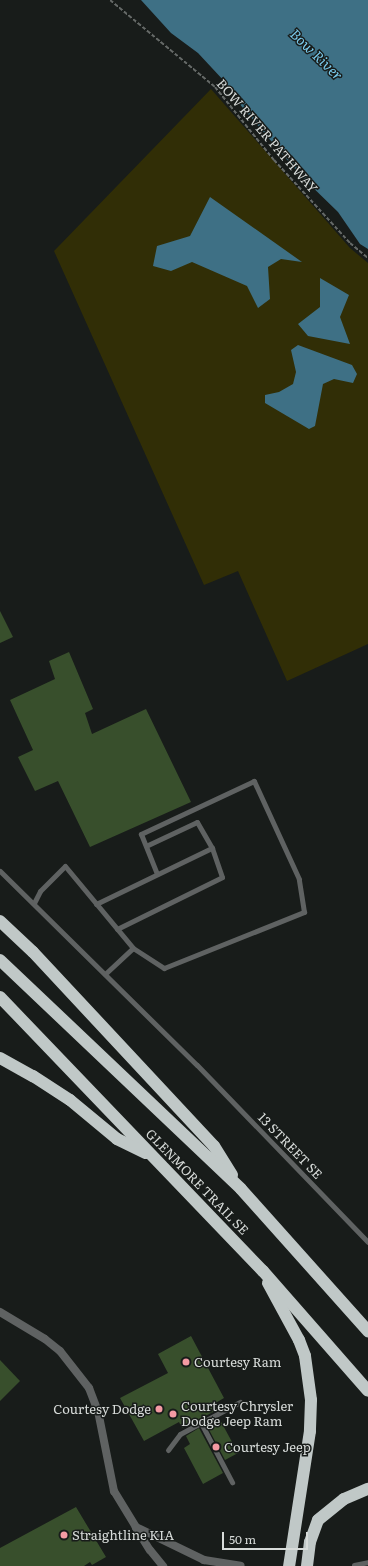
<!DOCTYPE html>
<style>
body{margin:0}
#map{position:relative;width:368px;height:1566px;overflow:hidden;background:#181c1a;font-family:Literata,serif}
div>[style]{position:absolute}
.green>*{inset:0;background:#312e06}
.water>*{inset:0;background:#3e7085}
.building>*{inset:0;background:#384f2c}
.path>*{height:2px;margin-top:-1px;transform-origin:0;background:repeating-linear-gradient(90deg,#656967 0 4px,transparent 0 6px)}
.service>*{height:5px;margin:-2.5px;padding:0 2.5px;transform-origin:2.5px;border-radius:2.5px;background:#5f6262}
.minor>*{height:8px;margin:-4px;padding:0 4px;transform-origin:4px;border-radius:4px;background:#5f6262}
.motorway>*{height:12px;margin:-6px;padding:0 6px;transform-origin:6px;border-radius:6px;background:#c0c8c7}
.dots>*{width:11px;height:11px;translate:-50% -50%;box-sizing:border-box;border:2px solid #181c1a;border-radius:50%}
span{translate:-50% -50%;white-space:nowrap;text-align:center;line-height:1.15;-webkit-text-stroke:3px #181c1a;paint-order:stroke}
.street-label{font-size:13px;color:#d7dbd9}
.poi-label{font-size:13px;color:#d7dbd9}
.left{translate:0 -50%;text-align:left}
.right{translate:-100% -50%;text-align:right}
.water-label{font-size:14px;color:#7acbed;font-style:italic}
.scale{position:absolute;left:222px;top:1532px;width:86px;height:18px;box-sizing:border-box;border:2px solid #d7dbd9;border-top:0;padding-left:5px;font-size:12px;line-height:14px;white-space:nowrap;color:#d7dbd9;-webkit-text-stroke:3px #181c1a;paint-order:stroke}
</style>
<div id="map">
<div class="green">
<i style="clip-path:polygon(211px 89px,350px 248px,368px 263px,368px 644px,287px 681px,238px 571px,204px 585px,54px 251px)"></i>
</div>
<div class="water">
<i style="clip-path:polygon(141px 0,368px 0,368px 249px,360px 244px,338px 212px,301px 176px,242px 107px,225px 82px,198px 53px,171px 33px)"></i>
<i style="clip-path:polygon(210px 197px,302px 262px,281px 259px,268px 267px,270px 299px,258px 308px,247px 286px,192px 262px,171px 271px,153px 266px,157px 246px,190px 236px)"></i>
<i style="clip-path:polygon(320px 278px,349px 295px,340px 317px,350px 344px,308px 336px,298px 324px,320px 307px)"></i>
<i style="clip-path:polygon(298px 345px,352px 365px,357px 374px,353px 383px,334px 379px,323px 384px,315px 426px,309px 429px,265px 403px,265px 395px,279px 392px,293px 384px,296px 372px,291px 350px)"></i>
</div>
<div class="building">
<i style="clip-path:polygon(0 611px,13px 637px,0 643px)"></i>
<i style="clip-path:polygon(69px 652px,93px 709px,85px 713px,92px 734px,146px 709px,191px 802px,90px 847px,58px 781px,35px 791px,18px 757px,33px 750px,10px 700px,55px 679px,49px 661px)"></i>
<i style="clip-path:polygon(191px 1336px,224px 1398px,212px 1405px,215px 1411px,182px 1428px,179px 1422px,144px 1441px,120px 1398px,168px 1373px,158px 1354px)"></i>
<i style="clip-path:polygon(0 1360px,20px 1381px,0 1401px)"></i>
<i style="clip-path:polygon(219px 1418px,238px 1453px,225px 1460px,206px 1424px)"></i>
<i style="clip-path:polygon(199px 1428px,223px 1473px,203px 1484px,184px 1448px,190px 1444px,186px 1436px)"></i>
<i style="clip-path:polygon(76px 1507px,106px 1557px,92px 1565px,90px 1562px,84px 1566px,0 1566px,0 1548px)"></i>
</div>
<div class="path">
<i style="left:110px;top:0;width:136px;rotate:39.6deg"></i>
<i style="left:215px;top:87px;width:94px;rotate:51.1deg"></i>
<i style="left:274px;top:160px;width:113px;rotate:47.5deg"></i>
<i style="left:350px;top:243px;width:23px;rotate:40deg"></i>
</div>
<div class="service">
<i style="left:0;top:871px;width:276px;rotate:44.6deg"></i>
<i style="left:197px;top:1065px;width:246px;rotate:46deg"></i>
<i style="left:34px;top:903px;width:13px;rotate:-63deg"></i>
<i style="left:40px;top:891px;width:35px;rotate:-45deg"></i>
<i style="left:65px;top:866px;width:107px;rotate:50.3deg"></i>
<i style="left:133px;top:948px;width:37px;rotate:33deg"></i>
<i style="left:164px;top:968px;width:151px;rotate:-21.8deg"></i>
<i style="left:304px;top:912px;width:33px;rotate:-99deg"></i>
<i style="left:299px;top:879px;width:108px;rotate:-114.7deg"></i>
<i style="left:254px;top:781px;width:125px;rotate:154.9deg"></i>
<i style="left:141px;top:834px;width:43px;rotate:68.2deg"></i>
<i style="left:96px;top:904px;width:129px;rotate:-25.8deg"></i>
<i style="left:212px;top:848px;width:30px;rotate:-120deg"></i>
<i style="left:197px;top:822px;width:56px;rotate:154.8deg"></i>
<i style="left:117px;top:929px;width:117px;rotate:-26.3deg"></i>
<i style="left:222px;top:877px;width:31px;rotate:-109deg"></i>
<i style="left:105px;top:974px;width:38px;rotate:-43deg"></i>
<i style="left:201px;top:1423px;width:67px;rotate:62.3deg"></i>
<i style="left:168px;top:1450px;width:20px;rotate:-53deg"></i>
<i style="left:180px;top:1434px;width:68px;rotate:-28.1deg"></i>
<i style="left:354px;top:1565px;width:14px;rotate:-12deg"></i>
</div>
<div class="minor">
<i style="left:0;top:1312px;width:52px;rotate:31deg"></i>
<i style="left:45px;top:1339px;width:19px;rotate:39deg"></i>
<i style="left:60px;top:1351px;width:47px;rotate:51.9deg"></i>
<i style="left:89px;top:1388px;width:25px;rotate:69deg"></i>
<i style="left:98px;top:1411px;width:82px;rotate:78.7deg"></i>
<i style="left:114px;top:1491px;width:42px;rotate:58.6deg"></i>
<i style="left:136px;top:1527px;width:76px;rotate:25.9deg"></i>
<i style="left:204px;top:1560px;width:37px;rotate:9deg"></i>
<i style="left:136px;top:1528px;width:26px;rotate:58deg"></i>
<i style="left:150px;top:1550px;width:21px;rotate:51deg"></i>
</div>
<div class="motorway">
<i style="left:0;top:921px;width:45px;rotate:43.2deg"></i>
<i style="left:33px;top:952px;width:265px;rotate:47deg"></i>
<i style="left:214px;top:1146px;width:34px;rotate:58deg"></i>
<i style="left:0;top:960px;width:332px;rotate:43.5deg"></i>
<i style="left:241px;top:1189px;width:191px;rotate:48.2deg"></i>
<i style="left:0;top:997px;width:380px;rotate:46.2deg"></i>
<i style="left:263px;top:1271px;width:159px;rotate:48.8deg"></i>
<i style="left:0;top:1058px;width:38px;rotate:29deg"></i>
<i style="left:33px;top:1076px;width:44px;rotate:33deg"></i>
<i style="left:70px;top:1100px;width:61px;rotate:39.7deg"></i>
<i style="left:117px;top:1139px;width:32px;rotate:26deg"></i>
<i style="left:268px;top:1283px;width:65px;rotate:61.5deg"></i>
<i style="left:299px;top:1340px;width:17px;rotate:69deg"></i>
<i style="left:305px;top:1356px;width:44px;rotate:82.2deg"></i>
<i style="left:311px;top:1400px;width:31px;rotate:92deg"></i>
<i style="left:310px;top:1431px;width:137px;rotate:98.8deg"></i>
<i style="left:307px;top:1566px;width:24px;rotate:-83deg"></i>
<i style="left:310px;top:1542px;width:23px;rotate:-70deg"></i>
<i style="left:318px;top:1520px;width:33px;rotate:-39deg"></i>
<i style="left:344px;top:1499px;width:26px;rotate:-23deg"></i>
</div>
<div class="dots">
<i style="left:186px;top:1362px;background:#f49aa3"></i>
<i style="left:159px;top:1409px;background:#f49aa3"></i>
<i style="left:173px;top:1414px;background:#f49aa3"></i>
<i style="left:216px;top:1447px;background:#f49aa3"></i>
<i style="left:64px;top:1535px;background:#f49aa3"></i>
</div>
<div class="street-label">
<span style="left:267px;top:136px;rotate:49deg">BOW RIVER PATHWAY</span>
<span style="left:290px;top:1146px;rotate:46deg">13 STREET SE</span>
<span style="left:197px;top:1182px;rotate:46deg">GLENMORE TRAIL SE</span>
</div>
<div class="poi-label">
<span class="left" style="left:194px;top:1362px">Courtesy Ram</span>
<span class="left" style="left:181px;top:1414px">Courtesy Chrysler<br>Dodge Jeep Ram</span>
<span class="right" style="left:151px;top:1409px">Courtesy Dodge</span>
<span class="left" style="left:224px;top:1447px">Courtesy Jeep</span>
<span class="left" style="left:72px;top:1535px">Straightline KIA</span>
</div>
<div class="water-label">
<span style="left:317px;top:54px;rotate:44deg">Bow River</span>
</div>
<div class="scale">50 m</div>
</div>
